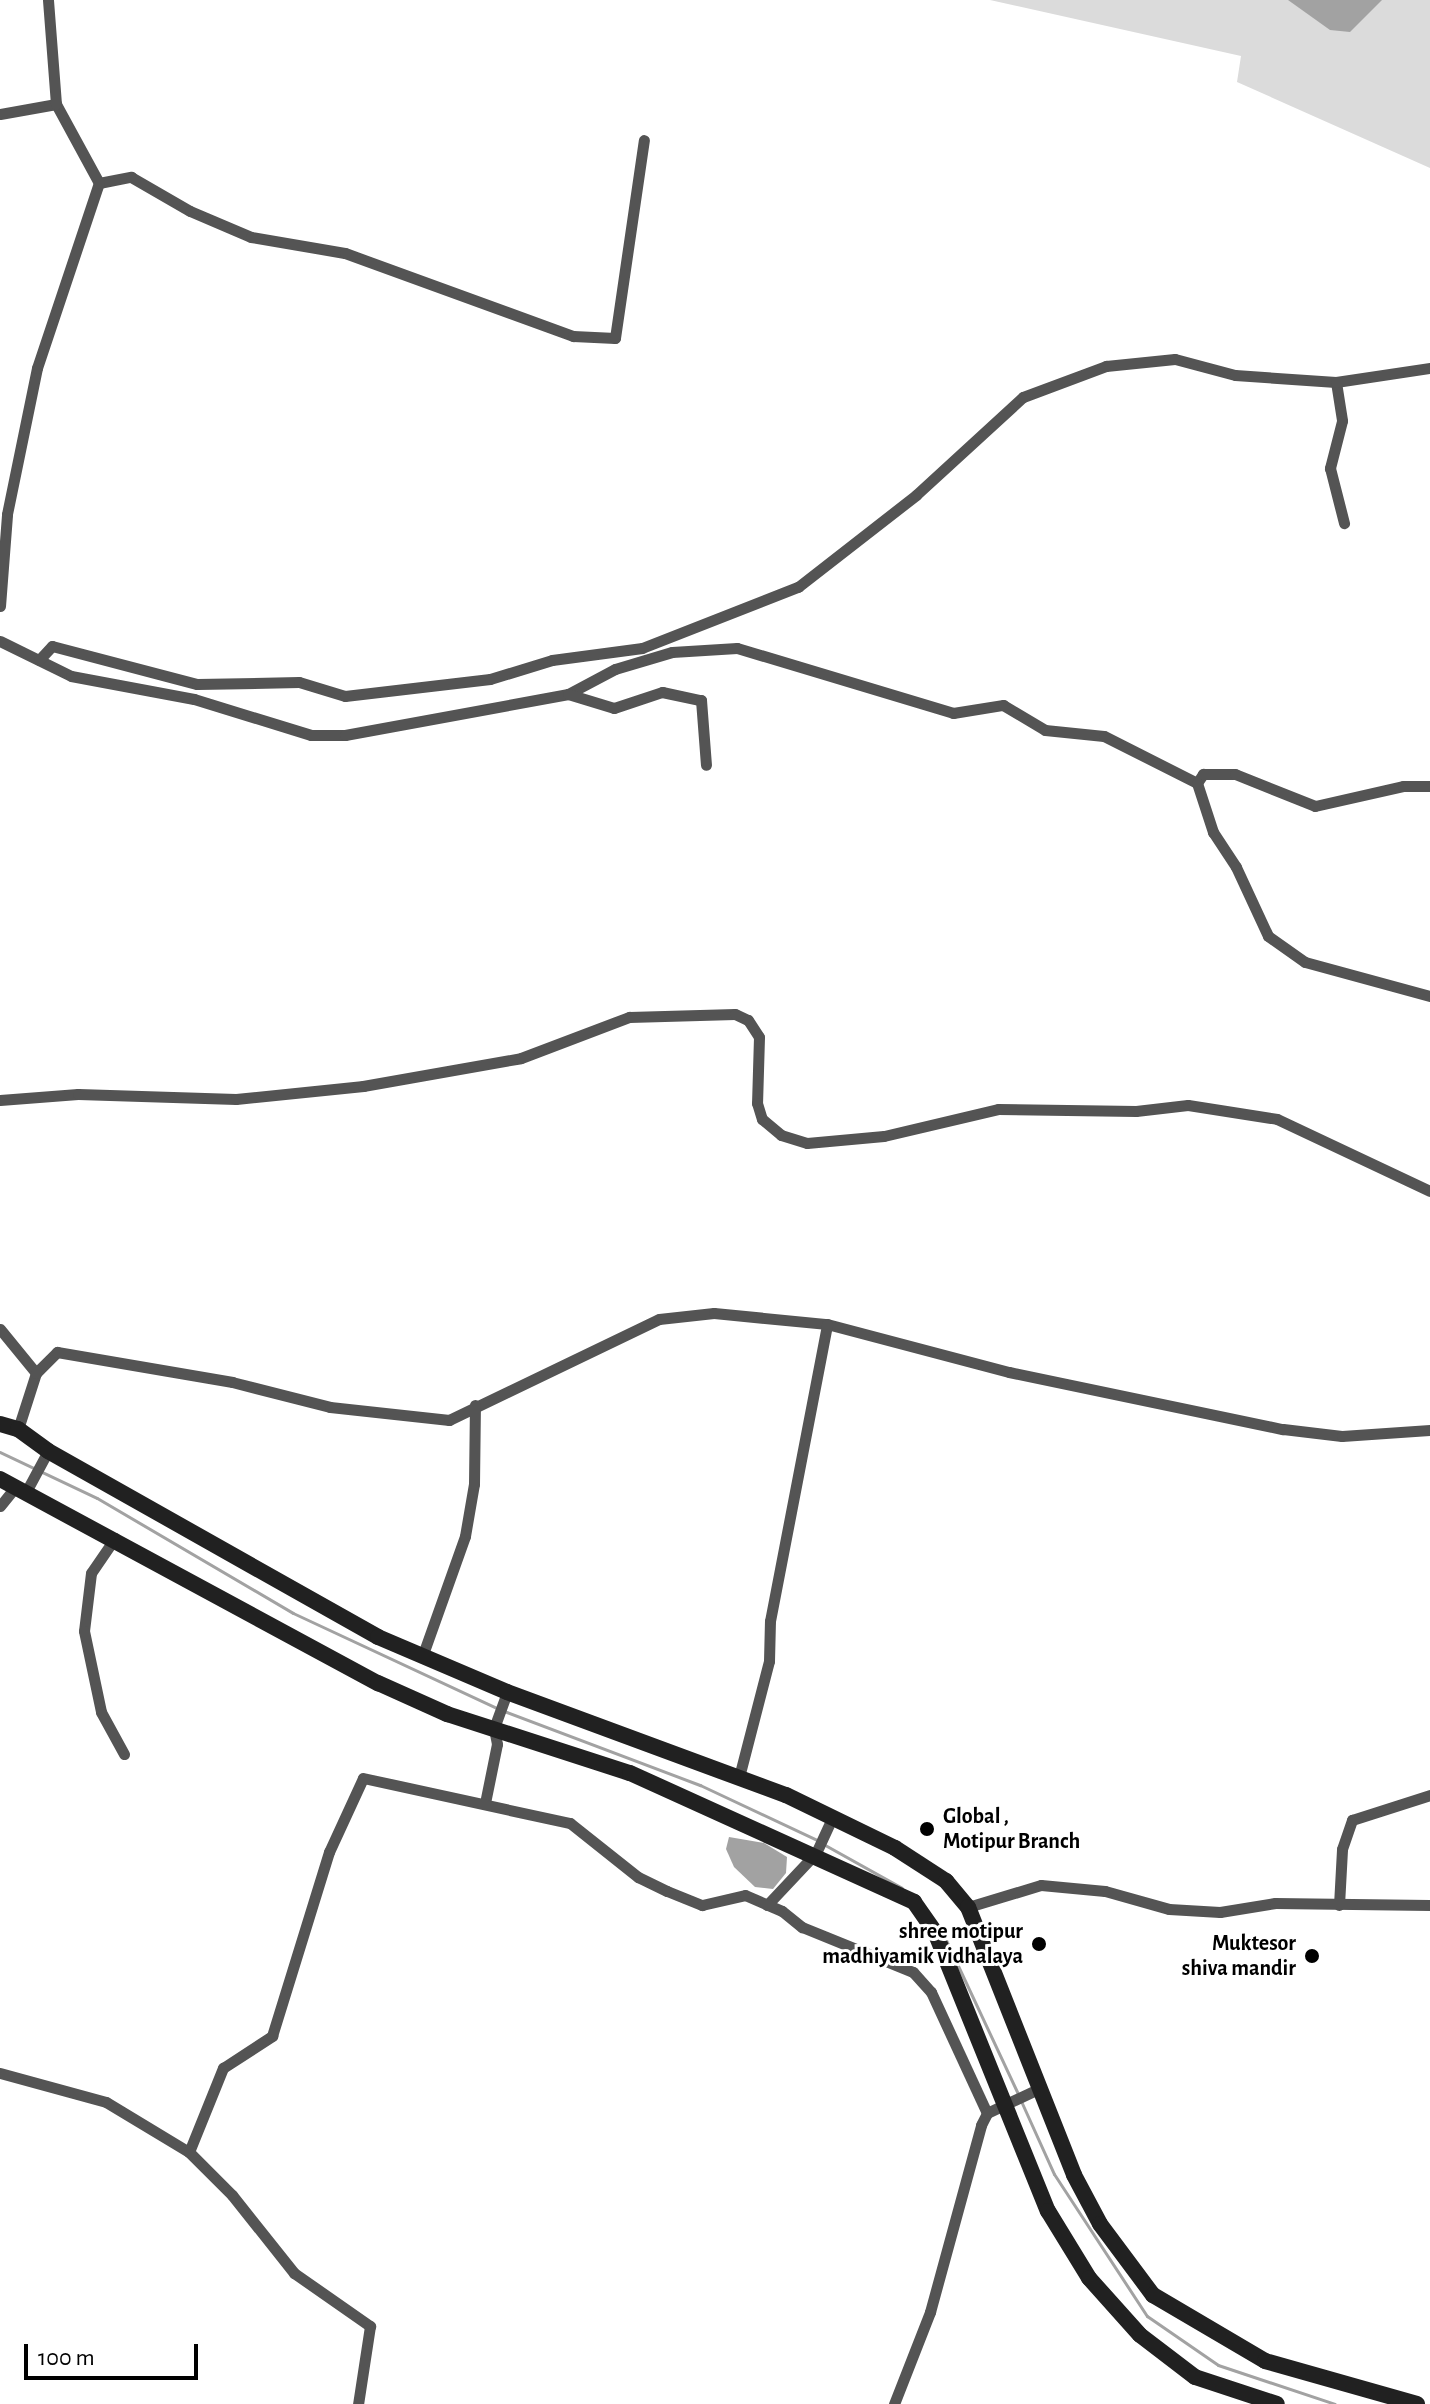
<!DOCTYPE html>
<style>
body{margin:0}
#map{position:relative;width:1430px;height:2404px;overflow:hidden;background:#fff;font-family:"Alegreya Sans",sans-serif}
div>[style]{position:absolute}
.green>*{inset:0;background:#dbdbdb}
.water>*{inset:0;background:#a2a2a2}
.stream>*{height:3px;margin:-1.5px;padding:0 1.5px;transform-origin:1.5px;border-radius:1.5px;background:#a2a2a2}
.street>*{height:11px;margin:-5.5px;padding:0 5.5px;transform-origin:5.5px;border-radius:5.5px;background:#545454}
.secondary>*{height:16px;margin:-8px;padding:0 8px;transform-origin:8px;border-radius:8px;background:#212121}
.dots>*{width:22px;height:22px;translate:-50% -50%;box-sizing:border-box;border:4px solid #fff;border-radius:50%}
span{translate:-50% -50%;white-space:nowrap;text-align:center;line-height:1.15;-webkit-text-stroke:6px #fff;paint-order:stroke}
.poi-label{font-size:22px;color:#000;font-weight:700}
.left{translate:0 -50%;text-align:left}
.right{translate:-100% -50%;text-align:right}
.scale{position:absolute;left:24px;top:2344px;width:174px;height:36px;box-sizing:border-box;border:4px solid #000;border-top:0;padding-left:10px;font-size:24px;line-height:28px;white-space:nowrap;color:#000;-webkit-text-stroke:6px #fff;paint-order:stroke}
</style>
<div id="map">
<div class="green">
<i style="clip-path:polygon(990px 0,1430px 0,1430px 168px,1237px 82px,1241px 56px)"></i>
</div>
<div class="water">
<i style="clip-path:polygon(1288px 0,1382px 0,1350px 32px,1330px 30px)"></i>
<i style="clip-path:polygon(729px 1837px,764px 1843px,787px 1857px,786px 1873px,773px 1889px,755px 1887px,734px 1867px,726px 1849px)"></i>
</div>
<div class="stream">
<i style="left:0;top:1452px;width:107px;rotate:25.4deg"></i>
<i style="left:97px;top:1498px;width:227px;rotate:30.4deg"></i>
<i style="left:293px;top:1613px;width:225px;rotate:25deg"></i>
<i style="left:504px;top:1711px;width:210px;rotate:20.7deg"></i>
<i style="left:700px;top:1785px;width:132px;rotate:25.2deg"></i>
<i style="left:825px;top:1845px;width:88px;rotate:29.2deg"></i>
<i style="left:945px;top:1938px;width:172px;rotate:64.9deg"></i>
<i style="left:1021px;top:2101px;width:80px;rotate:65.7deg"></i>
<i style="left:1054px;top:2174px;width:170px;rotate:56.8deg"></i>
<i style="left:1147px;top:2316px;width:86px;rotate:34.6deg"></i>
<i style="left:1218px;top:2365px;width:123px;rotate:18.4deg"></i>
</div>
<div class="street">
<i style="left:0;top:114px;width:57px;rotate:-10.1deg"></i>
<i style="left:99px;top:183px;width:33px;rotate:-11deg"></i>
<i style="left:131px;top:177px;width:68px;rotate:30deg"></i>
<i style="left:190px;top:211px;width:66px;rotate:23.1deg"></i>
<i style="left:251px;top:237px;width:95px;rotate:9.7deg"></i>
<i style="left:345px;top:253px;width:243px;rotate:20deg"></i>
<i style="left:573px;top:336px;width:42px;rotate:2.7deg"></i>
<i style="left:615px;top:338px;width:200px;rotate:-81.7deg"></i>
<i style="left:1336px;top:382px;width:39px;rotate:81deg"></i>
<i style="left:1342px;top:421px;width:49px;rotate:104.3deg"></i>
<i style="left:1330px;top:468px;width:57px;rotate:75.7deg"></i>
<i style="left:0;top:606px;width:92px;rotate:-85.6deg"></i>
<i style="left:7px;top:514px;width:149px;rotate:-78.4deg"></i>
<i style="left:37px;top:368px;width:195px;rotate:-71.5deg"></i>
<i style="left:99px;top:183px;width:90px;rotate:-118.6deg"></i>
<i style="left:56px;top:104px;width:104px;rotate:-94.4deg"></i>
<i style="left:0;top:641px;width:79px;rotate:26.2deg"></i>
<i style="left:71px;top:676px;width:125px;rotate:10.6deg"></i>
<i style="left:194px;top:699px;width:122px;rotate:17.1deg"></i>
<i style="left:311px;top:735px;width:34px"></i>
<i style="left:345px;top:735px;width:227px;rotate:-10.4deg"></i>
<i style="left:568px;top:694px;width:53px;rotate:-28deg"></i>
<i style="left:615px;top:669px;width:59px;rotate:-16.6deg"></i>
<i style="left:672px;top:652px;width:65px;rotate:-3.5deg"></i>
<i style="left:737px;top:648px;width:226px;rotate:16.7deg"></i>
<i style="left:953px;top:713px;width:51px;rotate:-9.1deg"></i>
<i style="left:1003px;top:705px;width:49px;rotate:30.8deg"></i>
<i style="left:1045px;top:730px;width:59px;rotate:5.8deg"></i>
<i style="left:1104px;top:736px;width:104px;rotate:26.8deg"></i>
<i style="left:1197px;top:783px;width:11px;rotate:-56deg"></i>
<i style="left:1203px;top:774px;width:32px"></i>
<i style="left:1235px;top:774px;width:86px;rotate:21.8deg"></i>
<i style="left:1315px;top:806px;width:90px;rotate:-12.8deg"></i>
<i style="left:1403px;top:786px;width:27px"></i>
<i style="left:39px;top:660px;width:19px;rotate:-47deg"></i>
<i style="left:52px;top:646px;width:150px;rotate:14.7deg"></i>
<i style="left:197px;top:684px;width:102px;rotate:-1.1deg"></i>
<i style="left:299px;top:682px;width:48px;rotate:16.9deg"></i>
<i style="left:345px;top:696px;width:146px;rotate:-6.7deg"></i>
<i style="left:490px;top:679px;width:65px;rotate:-17deg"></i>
<i style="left:552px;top:660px;width:91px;rotate:-7.6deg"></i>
<i style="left:642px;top:648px;width:168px;rotate:-21.4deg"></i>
<i style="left:798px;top:587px;width:150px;rotate:-37.9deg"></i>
<i style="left:916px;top:495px;width:145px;rotate:-42.5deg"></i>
<i style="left:1023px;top:397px;width:89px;rotate:-20.5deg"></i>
<i style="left:1106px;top:366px;width:69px;rotate:-5.8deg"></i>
<i style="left:1175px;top:359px;width:62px;rotate:14.9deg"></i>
<i style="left:1235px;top:375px;width:101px;rotate:4deg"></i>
<i style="left:1336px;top:382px;width:95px;rotate:-8.5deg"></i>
<i style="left:568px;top:694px;width:48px;rotate:16.9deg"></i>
<i style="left:614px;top:708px;width:51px;rotate:-18.4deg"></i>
<i style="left:662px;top:692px;width:40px;rotate:12deg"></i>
<i style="left:701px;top:700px;width:65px;rotate:85.6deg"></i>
<i style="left:1197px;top:783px;width:52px;rotate:71.9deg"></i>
<i style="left:1213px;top:832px;width:42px;rotate:56.7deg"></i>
<i style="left:1236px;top:867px;width:76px;rotate:65.1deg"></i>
<i style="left:1268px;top:936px;width:45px;rotate:35.1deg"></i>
<i style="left:1305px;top:962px;width:130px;rotate:15.2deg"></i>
<i style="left:0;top:1100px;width:78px;rotate:-4.4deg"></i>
<i style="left:78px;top:1094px;width:158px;rotate:1.8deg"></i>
<i style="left:236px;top:1099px;width:128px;rotate:-5.8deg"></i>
<i style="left:363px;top:1086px;width:160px;rotate:-10deg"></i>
<i style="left:521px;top:1058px;width:116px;rotate:-20.8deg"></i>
<i style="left:629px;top:1017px;width:106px;rotate:-1.6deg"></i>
<i style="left:735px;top:1014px;width:14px;rotate:25deg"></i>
<i style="left:748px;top:1020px;width:20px;rotate:57deg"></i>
<i style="left:759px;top:1037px;width:66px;rotate:91.7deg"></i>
<i style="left:757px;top:1103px;width:17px;rotate:73deg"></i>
<i style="left:762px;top:1119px;width:25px;rotate:40deg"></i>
<i style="left:781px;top:1135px;width:27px;rotate:17deg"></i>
<i style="left:807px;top:1143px;width:77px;rotate:-5.2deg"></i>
<i style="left:884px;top:1136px;width:117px;rotate:-13.3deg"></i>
<i style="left:998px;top:1109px;width:138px;rotate:0.8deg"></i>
<i style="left:1136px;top:1111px;width:52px;rotate:-6.6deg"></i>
<i style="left:1188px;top:1105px;width:90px;rotate:8.9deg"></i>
<i style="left:1277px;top:1119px;width:169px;rotate:25.2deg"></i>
<i style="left:0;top:1329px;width:57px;rotate:50.7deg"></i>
<i style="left:18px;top:1429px;width:59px;rotate:-72.2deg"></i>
<i style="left:36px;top:1373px;width:30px;rotate:-45deg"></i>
<i style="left:57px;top:1352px;width:178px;rotate:9.7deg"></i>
<i style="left:232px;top:1382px;width:101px;rotate:14.3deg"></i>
<i style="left:330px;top:1407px;width:120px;rotate:6.2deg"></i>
<i style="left:449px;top:1420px;width:233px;rotate:-25.7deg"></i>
<i style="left:659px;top:1319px;width:55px;rotate:-6.2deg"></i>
<i style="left:714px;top:1313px;width:114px;rotate:5.6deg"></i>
<i style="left:827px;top:1324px;width:188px;rotate:14.8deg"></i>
<i style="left:1009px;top:1372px;width:280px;rotate:11.8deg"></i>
<i style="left:1283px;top:1429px;width:59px;rotate:6.8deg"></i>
<i style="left:1342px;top:1436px;width:88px;rotate:-3.9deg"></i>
<i style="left:27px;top:1490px;width:44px;rotate:-61.7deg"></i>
<i style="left:0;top:1506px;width:26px;rotate:-51deg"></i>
<i style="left:115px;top:1538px;width:42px;rotate:124.4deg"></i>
<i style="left:91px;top:1573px;width:58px;rotate:96.9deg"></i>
<i style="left:84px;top:1631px;width:83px;rotate:78.1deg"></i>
<i style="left:101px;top:1712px;width:48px;rotate:61.3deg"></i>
<i style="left:422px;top:1657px;width:128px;rotate:-70.4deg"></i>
<i style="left:465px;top:1536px;width:53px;rotate:-80.2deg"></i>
<i style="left:474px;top:1484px;width:79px;rotate:-89.3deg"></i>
<i style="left:739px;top:1777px;width:120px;rotate:-75.5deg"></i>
<i style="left:769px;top:1661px;width:40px;rotate:-88.6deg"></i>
<i style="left:770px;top:1621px;width:302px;rotate:-79.1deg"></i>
<i style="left:485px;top:1803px;width:60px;rotate:-78.5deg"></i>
<i style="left:497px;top:1744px;width:16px;rotate:-101deg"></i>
<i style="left:494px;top:1728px;width:38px;rotate:-70deg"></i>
<i style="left:767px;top:1905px;width:71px;rotate:-46.7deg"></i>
<i style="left:816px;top:1853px;width:41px;rotate:-65.3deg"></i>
<i style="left:1339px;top:1905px;width:56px;rotate:-86.9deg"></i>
<i style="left:1342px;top:1849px;width:31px;rotate:-71deg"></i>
<i style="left:1352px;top:1820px;width:82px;rotate:-17.8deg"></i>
<i style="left:968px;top:1907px;width:76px;rotate:-16.8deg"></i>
<i style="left:1041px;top:1885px;width:64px;rotate:5.4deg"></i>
<i style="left:1105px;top:1891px;width:66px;rotate:15.7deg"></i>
<i style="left:1169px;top:1909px;width:51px;rotate:3.4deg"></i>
<i style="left:1220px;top:1912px;width:56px;rotate:-9.3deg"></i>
<i style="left:1275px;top:1903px;width:155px;rotate:0.7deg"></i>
<i style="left:0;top:2073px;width:110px;rotate:15.3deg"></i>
<i style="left:106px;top:2102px;width:97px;rotate:31.1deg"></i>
<i style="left:189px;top:2152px;width:61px;rotate:45deg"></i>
<i style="left:232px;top:2195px;width:100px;rotate:51.5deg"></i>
<i style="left:294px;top:2273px;width:93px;rotate:34.9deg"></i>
<i style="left:370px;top:2326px;width:79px;rotate:98.7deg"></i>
<i style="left:189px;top:2152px;width:91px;rotate:-68deg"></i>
<i style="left:223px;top:2068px;width:59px;rotate:-33.1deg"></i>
<i style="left:272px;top:2036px;width:193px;rotate:-72.8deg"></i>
<i style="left:329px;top:1852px;width:81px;rotate:-65.3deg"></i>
<i style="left:363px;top:1778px;width:212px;rotate:12.3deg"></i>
<i style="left:570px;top:1823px;width:87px;rotate:38.5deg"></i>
<i style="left:638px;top:1877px;width:32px;rotate:26deg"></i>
<i style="left:667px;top:1891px;width:38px;rotate:22deg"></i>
<i style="left:702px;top:1905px;width:44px;rotate:-13.1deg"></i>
<i style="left:745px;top:1895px;width:40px;rotate:23.4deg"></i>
<i style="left:782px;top:1911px;width:26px;rotate:39deg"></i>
<i style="left:802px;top:1927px;width:120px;rotate:22.1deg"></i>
<i style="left:913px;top:1972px;width:27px;rotate:48deg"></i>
<i style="left:931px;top:1992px;width:133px;rotate:65.2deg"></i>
<i style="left:894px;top:2404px;width:99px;rotate:-68.6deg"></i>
<i style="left:930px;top:2312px;width:194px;rotate:-74.7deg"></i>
<i style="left:981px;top:2125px;width:13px;rotate:-63deg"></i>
<i style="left:987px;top:2113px;width:56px;rotate:-25.2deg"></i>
</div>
<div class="secondary">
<i style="left:0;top:1424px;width:19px;rotate:16deg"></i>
<i style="left:18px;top:1429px;width:37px;rotate:36deg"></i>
<i style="left:48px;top:1451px;width:379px;rotate:29.4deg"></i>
<i style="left:378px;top:1637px;width:140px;rotate:23.1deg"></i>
<i style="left:507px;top:1692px;width:297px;rotate:20.3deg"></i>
<i style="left:786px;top:1795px;width:121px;rotate:25.9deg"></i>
<i style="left:895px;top:1848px;width:61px;rotate:32.9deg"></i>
<i style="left:946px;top:1881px;width:34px;rotate:50deg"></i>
<i style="left:968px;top:1907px;width:288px;rotate:68.4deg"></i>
<i style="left:1074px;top:2175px;width:55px;rotate:62deg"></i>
<i style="left:1100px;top:2224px;width:89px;rotate:53.3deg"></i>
<i style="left:1153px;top:2295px;width:130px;rotate:30.5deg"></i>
<i style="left:1265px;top:2361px;width:158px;rotate:15.8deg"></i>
<i style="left:0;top:1479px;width:430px;rotate:28.4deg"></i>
<i style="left:378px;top:1683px;width:76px;rotate:24.2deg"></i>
<i style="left:447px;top:1714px;width:192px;rotate:17.9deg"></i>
<i style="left:630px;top:1773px;width:312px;rotate:24.4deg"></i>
<i style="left:914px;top:1902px;width:37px;rotate:55deg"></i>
<i style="left:935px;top:1932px;width:301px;rotate:68deg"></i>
<i style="left:1048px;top:2211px;width:79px;rotate:58.5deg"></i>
<i style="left:1089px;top:2278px;width:76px;rotate:48.2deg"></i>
<i style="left:1140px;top:2335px;width:69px;rotate:37.4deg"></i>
<i style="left:1195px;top:2377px;width:86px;rotate:18.2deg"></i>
</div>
<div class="dots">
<i style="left:927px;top:1829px;background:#000"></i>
<i style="left:1039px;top:1944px;background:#000"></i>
<i style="left:1312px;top:1956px;background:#000"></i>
</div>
<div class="poi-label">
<span class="left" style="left:943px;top:1829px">Global ,<br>Motipur Branch</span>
<span class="right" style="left:1023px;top:1944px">shree motipur<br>madhiyamik vidhalaya</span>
<span class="right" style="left:1296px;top:1956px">Muktesor<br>shiva mandir</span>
</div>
<div class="scale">100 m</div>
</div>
